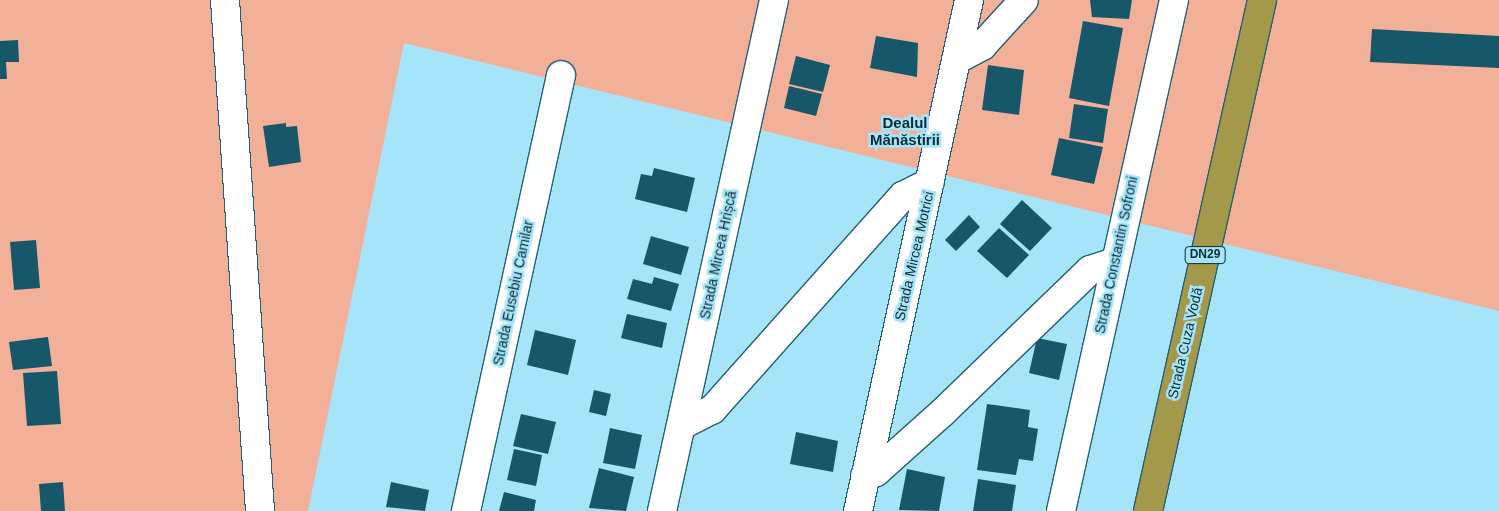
<!DOCTYPE html>
<meta charset="utf-8">
<style>
body{margin:0}
#map{position:relative;width:1499px;height:511px;overflow:hidden;background:#a6e4f9;font-family:Arial,sans-serif}
div>[style]{position:absolute}
.green>*{inset:0;background:#f3b098}
.building>*{inset:0;background:#165769}
.roads{filter:drop-shadow(1px 0 #226073) drop-shadow(-1px 0 #226073) drop-shadow(0 1px #226073) drop-shadow(0 -1px #226073)}
.minor>*{height:28px;margin:-14px;padding:0 14px;transform-origin:14px;border-radius:14px;background:#fff}
.highway>*{height:28px;margin:-14px;padding:0 14px;transform-origin:14px;border-radius:14px;background:#a4984a}
span{translate:-50% -50%;white-space:nowrap;text-align:center;line-height:1.15;-webkit-text-stroke:5px #a6e4f9;paint-order:stroke}
.shield-label span{padding:1px 4px;background:#a6e4f9;border:1px solid;border-radius:4px;-webkit-text-stroke-width:0}
.shield-label{font-size:12px;color:#092c36;font-weight:700}
.street-label{font-size:14px;color:#092c36}
.neighbourhood-label{font-size:15px;color:#092c36;font-weight:700}
</style>
<div id="map">
<div class="green">
<i style="clip-path:polygon(0 0,1499px 0,1499px 311px,404px 43px,308px 511px,0 511px)"></i>
</div>
<div class="building">
<i style="clip-path:polygon(1090px 0,1132px 0,1129px 19px,1092px 17px)"></i>
<i style="clip-path:polygon(1083px 21px,1123px 28px,1109px 106px,1069px 98px)"></i>
<i style="clip-path:polygon(1372px 29px,1499px 36px,1499px 68px,1370px 62px)"></i>
<i style="clip-path:polygon(876px 36px,918px 43px,917px 77px,870px 68px)"></i>
<i style="clip-path:polygon(18px 40px,19px 62px,6px 62px,7px 79px,0 79px,0 41px)"></i>
<i style="clip-path:polygon(796px 56px,830px 65px,823px 92px,789px 84px)"></i>
<i style="clip-path:polygon(988px 65px,1024px 70px,1019px 115px,982px 110px)"></i>
<i style="clip-path:polygon(789px 86px,822px 94px,816px 116px,784px 108px)"></i>
<i style="clip-path:polygon(1074px 104px,1108px 109px,1103px 143px,1069px 138px)"></i>
<i style="clip-path:polygon(286px 123px,286px 127px,297px 126px,301px 162px,269px 167px,263px 126px)"></i>
<i style="clip-path:polygon(1059px 138px,1103px 147px,1094px 184px,1051px 175px)"></i>
<i style="clip-path:polygon(654px 168px,695px 178px,687px 212px,635px 199px,641px 174px,652px 176px)"></i>
<i style="clip-path:polygon(1022px 200px,1052px 228px,1030px 251px,1000px 224px)"></i>
<i style="clip-path:polygon(969px 215px,980px 227px,956px 251px,945px 240px)"></i>
<i style="clip-path:polygon(999px 228px,1029px 255px,1007px 278px,977px 251px)"></i>
<i style="clip-path:polygon(651px 236px,689px 247px,681px 275px,643px 264px)"></i>
<i style="clip-path:polygon(36px 240px,40px 288px,14px 290px,10px 242px)"></i>
<i style="clip-path:polygon(654px 277px,679px 284px,671px 311px,627px 299px,633px 279px,652px 284px)"></i>
<i style="clip-path:polygon(627px 314px,667px 323px,662px 348px,621px 338px)"></i>
<i style="clip-path:polygon(535px 330px,576px 340px,568px 375px,527px 365px)"></i>
<i style="clip-path:polygon(48px 337px,52px 366px,13px 370px,9px 342px)"></i>
<i style="clip-path:polygon(1037px 338px,1067px 344px,1059px 380px,1029px 373px)"></i>
<i style="clip-path:polygon(57px 371px,61px 424px,27px 426px,23px 373px)"></i>
<i style="clip-path:polygon(594px 390px,611px 394px,606px 416px,589px 412px)"></i>
<i style="clip-path:polygon(987px 404px,1030px 410px,1028px 427px,1038px 429px,1033px 461px,1019px 459px,1016px 475px,977px 470px)"></i>
<i style="clip-path:polygon(521px 414px,556px 422px,548px 454px,513px 446px)"></i>
<i style="clip-path:polygon(610px 428px,642px 435px,635px 469px,603px 463px)"></i>
<i style="clip-path:polygon(796px 432px,838px 441px,833px 472px,790px 464px)"></i>
<i style="clip-path:polygon(514px 449px,542px 455px,536px 486px,507px 480px)"></i>
<i style="clip-path:polygon(599px 468px,634px 477px,626px 511px,589px 508px)"></i>
<i style="clip-path:polygon(907px 469px,945px 477px,939px 511px,899px 510px)"></i>
<i style="clip-path:polygon(978px 479px,1016px 485px,1012px 511px,973px 511px)"></i>
<i style="clip-path:polygon(63px 482px,65px 511px,41px 511px,39px 484px)"></i>
<i style="clip-path:polygon(391px 482px,429px 490px,425px 511px,386px 507px)"></i>
<i style="clip-path:polygon(504px 492px,536px 500px,534px 511px,499px 511px)"></i>
</div>
<div class="roads">
<div class="minor">
<i style="left:225px;top:0;width:512px;rotate:86.08deg"></i>
<i style="left:956px;top:60px;width:30px;rotate:-28deg"></i>
<i style="left:982px;top:46px;width:62px;rotate:-47.6deg"></i>
<i style="left:682px;top:425px;width:34px;rotate:-27deg"></i>
<i style="left:712px;top:410px;width:287px;rotate:-48.3deg"></i>
<i style="left:903px;top:196px;width:30px;rotate:-27deg"></i>
<i style="left:865px;top:476px;width:12px;rotate:-20deg"></i>
<i style="left:876px;top:472px;width:89px;rotate:-41.8deg"></i>
<i style="left:942px;top:413px;width:206px;rotate:-44deg"></i>
<i style="left:1090px;top:270px;width:25px;rotate:-18deg"></i>
<i style="left:466px;top:511px;width:446px;rotate:-77.7deg"></i>
<i style="left:662px;top:511px;width:523px;rotate:-77.64deg"></i>
<i style="left:858px;top:511px;width:523px;rotate:-77.74deg"></i>
<i style="left:1061px;top:511px;width:523px;rotate:-77.53deg"></i>
</div>
<div class="highway">
<i style="left:1148px;top:511px;width:524px;rotate:-77.42deg"></i>
</div>
</div>
<div class="shield-label">
<span style="left:1205px;top:255px">DN29</span>
</div>
<div class="street-label">
<span style="left:718px;top:255px;rotate:-78deg">Strada Mircea Hrișcă</span>
<span style="left:1116px;top:255px;rotate:-78deg">Strada Constantin Sofroni</span>
<span style="left:914px;top:256px;rotate:-77deg">Strada Mircea Motrici</span>
<span style="left:513px;top:293px;rotate:-78deg">Strada Eusebiu Camilar</span>
<span style="left:1185px;top:343px;rotate:-77deg">Strada Cuza Vodă</span>
</div>
<div class="neighbourhood-label">
<span style="left:905px;top:131px">Dealul<br>Mănăstirii</span>
</div>
</div>
